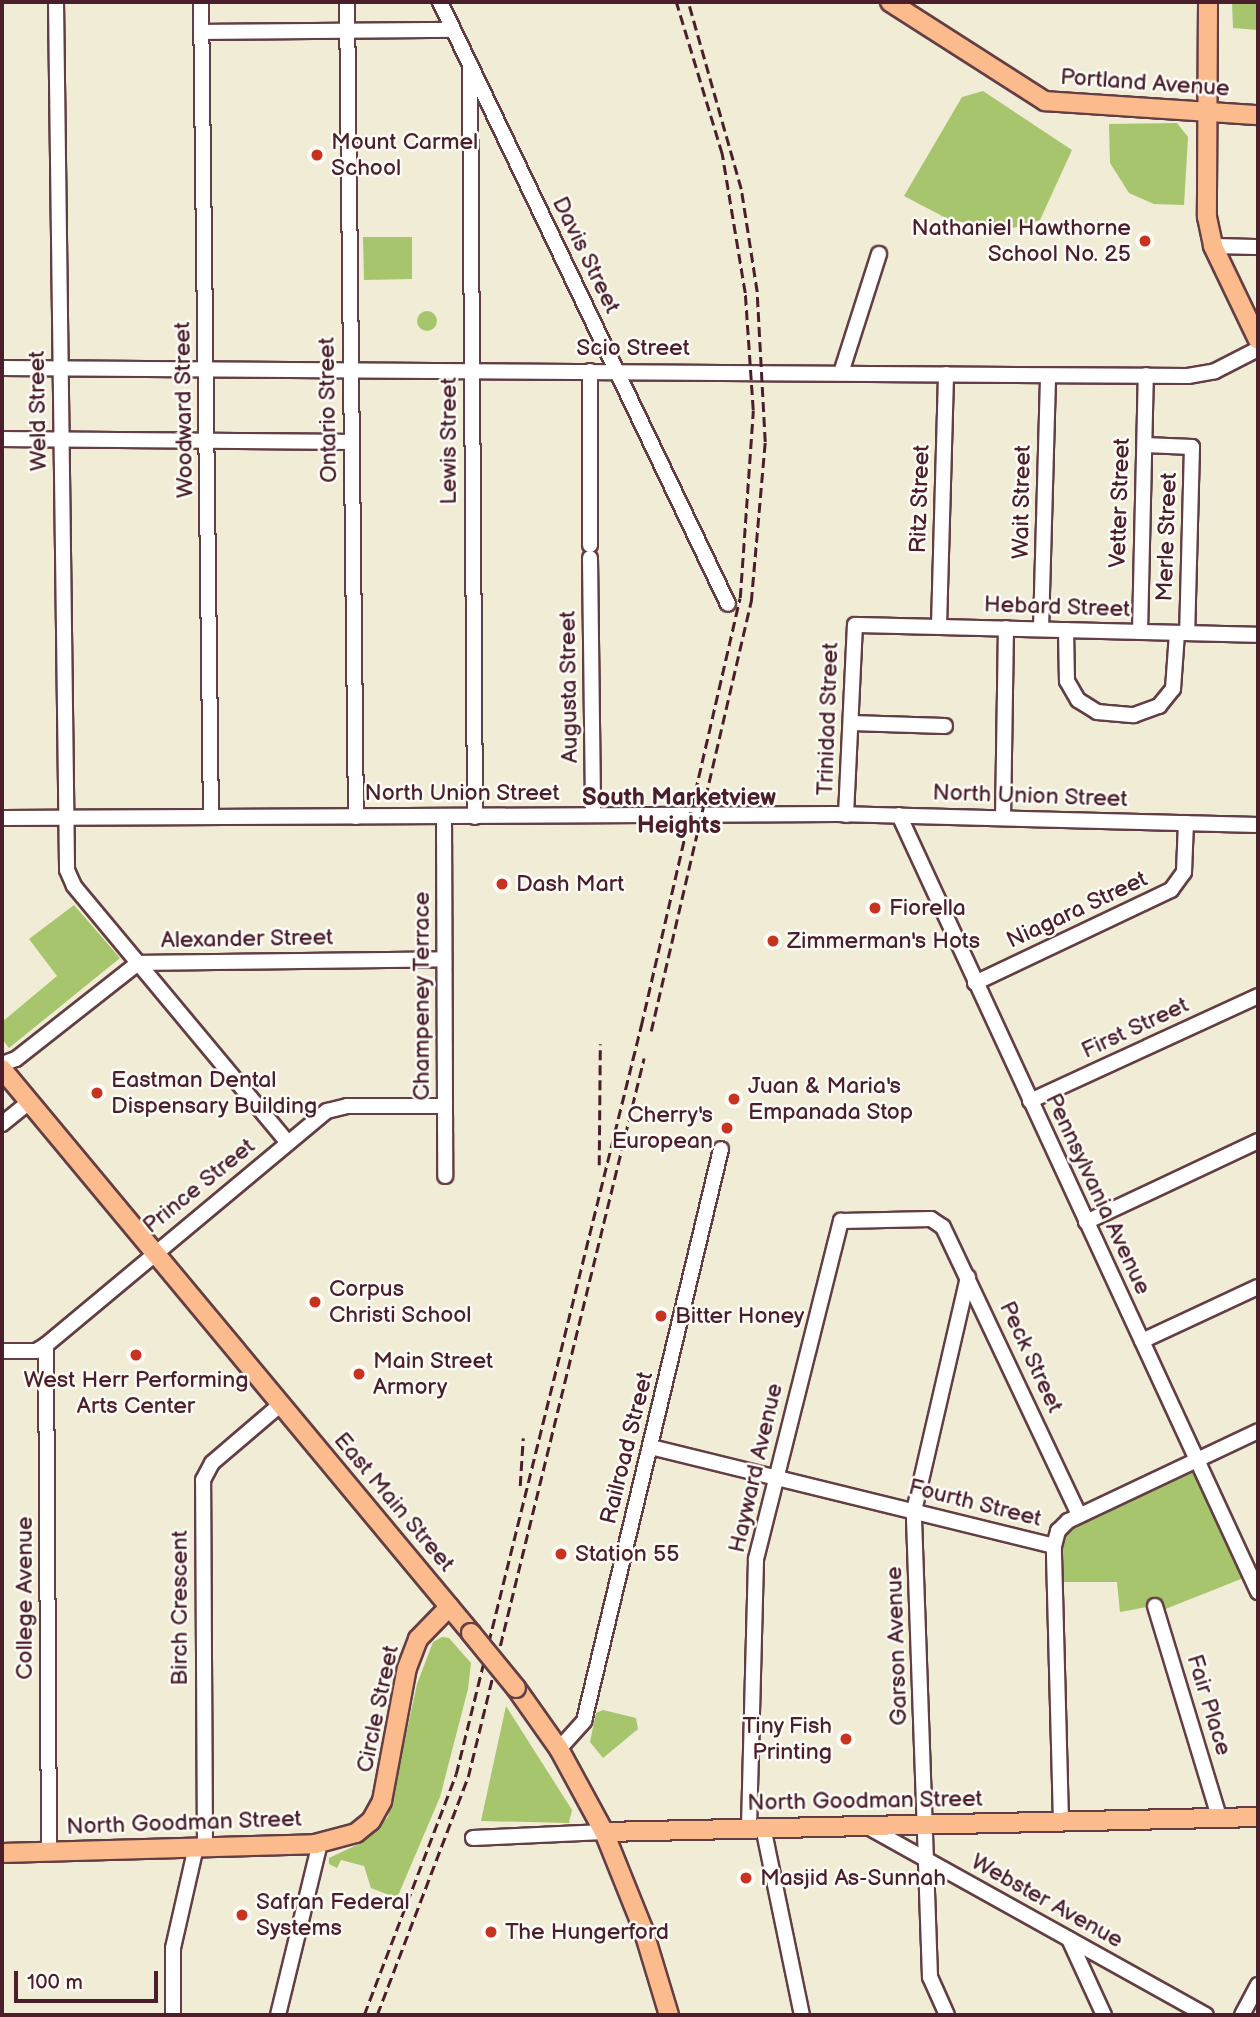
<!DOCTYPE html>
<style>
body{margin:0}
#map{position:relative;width:1260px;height:2017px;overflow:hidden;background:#f0ecd5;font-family:"Balsamiq Sans",sans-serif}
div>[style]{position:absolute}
.green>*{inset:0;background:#a6c56d}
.round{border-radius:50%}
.roads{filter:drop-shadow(2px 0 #633e44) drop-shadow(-2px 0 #633e44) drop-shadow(0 2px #633e44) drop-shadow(0 -2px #633e44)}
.minor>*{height:14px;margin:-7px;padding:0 7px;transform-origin:7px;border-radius:7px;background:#fff}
.major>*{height:18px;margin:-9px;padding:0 9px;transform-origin:9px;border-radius:9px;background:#fbbb8d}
.rail>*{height:2.5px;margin-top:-1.25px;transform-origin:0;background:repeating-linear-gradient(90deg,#4a1f2b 0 10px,transparent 0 15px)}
.bridges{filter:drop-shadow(2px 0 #633e44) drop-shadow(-2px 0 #633e44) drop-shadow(0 2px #633e44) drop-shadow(0 -2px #633e44)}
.major-bridge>*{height:18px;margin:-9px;padding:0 9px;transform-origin:9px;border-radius:9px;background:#fbbb8d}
.dots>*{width:19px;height:19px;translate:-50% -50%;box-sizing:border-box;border:4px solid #fdfcf7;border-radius:50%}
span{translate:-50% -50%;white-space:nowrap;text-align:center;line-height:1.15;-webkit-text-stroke:5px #fdfcf7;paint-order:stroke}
.street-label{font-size:23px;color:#4a1f2b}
.poi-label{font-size:23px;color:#4a1f2b}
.left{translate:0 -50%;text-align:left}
.right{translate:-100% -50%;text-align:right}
.neighbourhood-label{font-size:24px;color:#4a1f2b;font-weight:700}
.frame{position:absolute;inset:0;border:4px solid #4a1f2b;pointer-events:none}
.scale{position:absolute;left:14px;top:1971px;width:144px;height:32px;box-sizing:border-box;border:4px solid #4a1f2b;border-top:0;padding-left:9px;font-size:21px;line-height:24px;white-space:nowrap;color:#4a1f2b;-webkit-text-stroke:5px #fdfcf7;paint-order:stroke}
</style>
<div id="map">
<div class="green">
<i style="clip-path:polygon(1232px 2px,1258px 2px,1258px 30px,1233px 28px)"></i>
<i style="clip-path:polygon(983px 91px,1072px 150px,1040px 220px,1003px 231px,948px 219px,904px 196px,962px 97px)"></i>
<i style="clip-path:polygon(1177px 123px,1188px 137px,1184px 205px,1154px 204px,1129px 193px,1110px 163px,1109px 124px)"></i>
<i style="clip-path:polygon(363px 237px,412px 237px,412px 279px,364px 280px)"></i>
<i class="round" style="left:417px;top:311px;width:20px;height:20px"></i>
<i style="clip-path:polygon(74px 905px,120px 958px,9px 1048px,2px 1039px,2px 1022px,57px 976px,29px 939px)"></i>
<i style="clip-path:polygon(1193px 1468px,1246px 1577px,1163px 1610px,1163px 1602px,1156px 1598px,1147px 1607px,1120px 1612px,1117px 1582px,1061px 1582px,1062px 1529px)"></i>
<i style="clip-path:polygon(442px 1637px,449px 1638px,471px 1663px,468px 1689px,440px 1797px,397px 1898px,371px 1888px,364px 1866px,341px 1860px,337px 1868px,329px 1864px,329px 1858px,363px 1842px,388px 1817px,417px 1684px,433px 1642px)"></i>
<i style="clip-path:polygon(506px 1706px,572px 1810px,569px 1823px,481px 1821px)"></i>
<i style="clip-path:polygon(603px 1710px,636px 1718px,638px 1729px,603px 1758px,590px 1742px,596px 1713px)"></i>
</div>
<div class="roads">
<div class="minor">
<i style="left:56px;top:2px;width:868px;rotate:89.27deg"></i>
<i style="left:67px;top:870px;width:17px;rotate:66deg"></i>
<i style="left:74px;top:886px;width:334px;rotate:50.2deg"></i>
<i style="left:201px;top:2px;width:815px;rotate:89.3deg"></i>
<i style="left:347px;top:2px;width:815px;rotate:89.37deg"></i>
<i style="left:440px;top:2px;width:667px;rotate:64.43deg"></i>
<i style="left:202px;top:32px;width:251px;rotate:-0.5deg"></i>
<i style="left:470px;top:65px;width:752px;rotate:89.62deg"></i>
<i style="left:1213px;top:246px;width:45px;rotate:1.3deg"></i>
<i style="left:2px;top:368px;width:1186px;rotate:0.39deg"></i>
<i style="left:1188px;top:376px;width:27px;rotate:-10deg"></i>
<i style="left:1215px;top:371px;width:48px;rotate:-27.1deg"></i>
<i style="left:590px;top:371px;width:174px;rotate:90deg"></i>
<i style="left:841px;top:373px;width:125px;rotate:-72.3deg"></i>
<i style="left:2px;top:439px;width:349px;rotate:0.5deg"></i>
<i style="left:1145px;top:445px;width:47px;rotate:2.4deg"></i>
<i style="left:1192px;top:447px;width:186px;rotate:91.5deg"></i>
<i style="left:590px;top:558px;width:257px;rotate:89.3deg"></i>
<i style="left:939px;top:626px;width:252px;rotate:-88.4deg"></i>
<i style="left:1041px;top:629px;width:253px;rotate:-88.4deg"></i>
<i style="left:1066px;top:630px;width:51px;rotate:88.9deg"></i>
<i style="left:1067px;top:681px;width:22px;rotate:60deg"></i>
<i style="left:1078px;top:700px;width:22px;rotate:32deg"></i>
<i style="left:1097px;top:712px;width:37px;rotate:5deg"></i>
<i style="left:1134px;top:715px;width:27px;rotate:-20deg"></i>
<i style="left:1159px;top:706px;width:22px;rotate:-51deg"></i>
<i style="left:1173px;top:689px;width:56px;rotate:-85.9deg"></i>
<i style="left:1140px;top:632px;width:257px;rotate:-88.7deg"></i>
<i style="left:851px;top:723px;width:94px;rotate:1.8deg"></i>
<i style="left:846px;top:815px;width:190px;rotate:-87.3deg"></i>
<i style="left:855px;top:625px;width:403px;rotate:1.4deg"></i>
<i style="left:899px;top:815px;width:856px;rotate:65.2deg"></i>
<i style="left:444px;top:817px;width:359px;rotate:89.8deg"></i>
<i style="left:2px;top:818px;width:835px;rotate:-0.27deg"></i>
<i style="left:837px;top:814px;width:421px;rotate:1.5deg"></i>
<i style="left:1003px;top:818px;width:190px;rotate:-89.1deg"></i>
<i style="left:975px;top:983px;width:217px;rotate:-25.4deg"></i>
<i style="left:1171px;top:890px;width:22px;rotate:-54deg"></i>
<i style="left:1184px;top:872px;width:49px;rotate:-87.7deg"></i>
<i style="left:2px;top:1064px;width:15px;rotate:-20deg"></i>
<i style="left:16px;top:1059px;width:155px;rotate:-38.2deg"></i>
<i style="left:138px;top:963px;width:306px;rotate:-0.7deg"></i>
<i style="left:1030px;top:1101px;width:251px;rotate:-24.7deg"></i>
<i style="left:2px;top:1124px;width:35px;rotate:-39deg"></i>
<i style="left:1086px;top:1222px;width:190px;rotate:-25.2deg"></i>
<i style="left:1142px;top:1341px;width:128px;rotate:-25deg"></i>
<i style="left:46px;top:1345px;width:507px;rotate:89.66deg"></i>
<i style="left:2px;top:1351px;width:34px"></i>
<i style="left:36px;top:1351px;width:12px;rotate:-31deg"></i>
<i style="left:46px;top:1345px;width:366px;rotate:-39.8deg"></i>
<i style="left:327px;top:1111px;width:21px;rotate:-14deg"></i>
<i style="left:347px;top:1106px;width:98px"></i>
<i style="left:651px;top:1447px;width:415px;rotate:13.8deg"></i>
<i style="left:1155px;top:1606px;width:220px;rotate:73.1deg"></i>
<i style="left:559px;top:1749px;width:38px;rotate:-48deg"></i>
<i style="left:584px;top:1721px;width:588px;rotate:-76.53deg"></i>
<i style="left:1061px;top:1822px;width:276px;rotate:-91.5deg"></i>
<i style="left:1054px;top:1546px;width:16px;rotate:-75deg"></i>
<i style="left:1058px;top:1531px;width:14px;rotate:-45deg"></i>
<i style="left:1068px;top:1521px;width:210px;rotate:-25.3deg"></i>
<i style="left:866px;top:1826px;width:389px;rotate:29.1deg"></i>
<i style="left:749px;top:1827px;width:268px;rotate:-88.5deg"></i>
<i style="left:756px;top:1559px;width:349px;rotate:-75.9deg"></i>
<i style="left:841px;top:1221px;width:90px;rotate:-1.3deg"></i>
<i style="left:931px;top:1219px;width:14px;rotate:34deg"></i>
<i style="left:943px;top:1227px;width:318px;rotate:64.7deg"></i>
<i style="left:763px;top:1827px;width:192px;rotate:78.3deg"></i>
<i style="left:473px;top:1838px;width:131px;rotate:-2.6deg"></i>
<i style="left:205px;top:1847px;width:367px;rotate:-90.3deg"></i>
<i style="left:203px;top:1480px;width:19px;rotate:-62deg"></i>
<i style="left:212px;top:1463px;width:91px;rotate:-40.5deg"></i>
<i style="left:1069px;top:1939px;width:84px;rotate:65.3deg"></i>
<i style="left:173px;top:2015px;width:67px;rotate:-90deg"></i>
<i style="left:173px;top:1948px;width:104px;rotate:-77.2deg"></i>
<i style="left:278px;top:2015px;width:177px;rotate:-76.3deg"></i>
<i style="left:947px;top:2015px;width:42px;rotate:-114.1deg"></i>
<i style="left:930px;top:1977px;width:466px;rotate:-92deg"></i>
<i style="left:914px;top:1511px;width:240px;rotate:-77deg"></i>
<i style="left:1242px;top:2015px;width:34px;rotate:-62deg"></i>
</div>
<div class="major">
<i style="left:890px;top:2px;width:184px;rotate:32.6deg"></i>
<i style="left:1045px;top:101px;width:213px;rotate:3.8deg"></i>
<i style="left:1208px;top:2px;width:215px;rotate:90.3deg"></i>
<i style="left:1207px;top:217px;width:30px;rotate:78deg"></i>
<i style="left:1213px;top:246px;width:104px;rotate:64.4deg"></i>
<i style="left:2px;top:1069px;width:734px;rotate:50.25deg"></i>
<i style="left:516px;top:1688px;width:75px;rotate:54.8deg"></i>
<i style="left:559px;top:1749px;width:94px;rotate:61.5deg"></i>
<i style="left:604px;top:1832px;width:105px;rotate:68.1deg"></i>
<i style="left:643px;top:1929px;width:90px;rotate:73.2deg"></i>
<i style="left:604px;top:1832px;width:654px;rotate:-1.31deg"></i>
<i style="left:2px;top:1853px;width:313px;rotate:-1.6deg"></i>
<i style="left:315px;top:1844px;width:42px;rotate:-15deg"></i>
<i style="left:356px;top:1833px;width:19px;rotate:-39deg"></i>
<i style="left:371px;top:1821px;width:23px;rotate:-61deg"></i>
<i style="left:382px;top:1801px;width:135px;rotate:-79.4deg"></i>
<i style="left:407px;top:1668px;width:31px;rotate:-69deg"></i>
<i style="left:418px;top:1639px;width:45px;rotate:-45.9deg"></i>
</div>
</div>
<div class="rail">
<i style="left:651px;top:1031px;width:441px;rotate:-76.9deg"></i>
<i style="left:751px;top:602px;width:161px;rotate:-85deg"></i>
<i style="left:765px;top:442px;width:150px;rotate:-93.1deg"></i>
<i style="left:757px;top:292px;width:104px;rotate:-98.8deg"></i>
<i style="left:741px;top:189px;width:194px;rotate:-105.8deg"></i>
<i style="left:599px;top:1165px;width:121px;rotate:-89.5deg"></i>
<i style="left:520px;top:1486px;width:48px;rotate:-86.4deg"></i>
<i style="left:364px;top:2015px;width:258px;rotate:-69.1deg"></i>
<i style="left:456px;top:1774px;width:771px;rotate:-76.11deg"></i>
<i style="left:641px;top:1026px;width:439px;rotate:-77deg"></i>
<i style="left:740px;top:598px;width:188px;rotate:-86deg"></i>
<i style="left:753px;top:410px;width:117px;rotate:-93.9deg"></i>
<i style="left:745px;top:293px;width:141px;rotate:-99.4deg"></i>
<i style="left:722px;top:154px;width:159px;rotate:-106.8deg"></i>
<i style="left:377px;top:2015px;width:255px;rotate:-69.1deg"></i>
<i style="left:468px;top:1777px;width:740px;rotate:-76.25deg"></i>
</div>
<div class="bridges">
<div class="major-bridge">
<i style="left:471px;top:1633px;width:71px;rotate:50.7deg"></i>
</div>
</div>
<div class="dots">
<i style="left:317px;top:155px;background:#c8321e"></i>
<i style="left:1145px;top:241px;background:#c8321e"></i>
<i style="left:502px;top:884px;background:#c8321e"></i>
<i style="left:875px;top:908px;background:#c8321e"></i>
<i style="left:773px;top:941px;background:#c8321e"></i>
<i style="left:97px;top:1093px;background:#c8321e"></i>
<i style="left:734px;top:1099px;background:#c8321e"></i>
<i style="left:727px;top:1128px;background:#c8321e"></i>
<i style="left:315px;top:1302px;background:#c8321e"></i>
<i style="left:661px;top:1316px;background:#c8321e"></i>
<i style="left:136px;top:1355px;background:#c8321e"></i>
<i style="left:359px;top:1374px;background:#c8321e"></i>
<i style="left:561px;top:1554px;background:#c8321e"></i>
<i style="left:846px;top:1739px;background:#c8321e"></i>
<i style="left:746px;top:1878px;background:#c8321e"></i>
<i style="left:242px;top:1915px;background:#c8321e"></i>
<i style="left:491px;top:1932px;background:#c8321e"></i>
</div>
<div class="street-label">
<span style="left:1145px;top:83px;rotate:4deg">Portland Avenue</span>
<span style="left:586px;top:255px;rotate:64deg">Davis Street</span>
<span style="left:633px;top:348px">Scio Street</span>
<span style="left:184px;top:410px;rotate:-91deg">Woodward Street</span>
<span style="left:328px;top:410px;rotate:-91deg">Ontario Street</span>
<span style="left:38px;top:411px;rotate:-91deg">Weld Street</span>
<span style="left:449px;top:441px;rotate:-90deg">Lewis Street</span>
<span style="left:920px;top:499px;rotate:-88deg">Ritz Street</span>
<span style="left:1022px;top:502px;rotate:-89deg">Wait Street</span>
<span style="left:1120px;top:503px;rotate:-88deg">Vetter Street</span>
<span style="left:1167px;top:537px;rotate:-88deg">Merle Street</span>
<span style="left:1057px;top:607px;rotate:2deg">Hebard Street</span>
<span style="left:569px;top:687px;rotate:-91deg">Augusta Street</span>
<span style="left:828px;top:719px;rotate:-88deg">Trinidad Street</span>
<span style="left:462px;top:793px">North Union Street</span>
<span style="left:1030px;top:796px;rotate:2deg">North Union Street</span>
<span style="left:1077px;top:910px;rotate:-25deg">Niagara Street</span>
<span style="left:247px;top:939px;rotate:-1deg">Alexander Street</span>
<span style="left:422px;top:996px;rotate:-90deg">Champeney Terrace</span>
<span style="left:1135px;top:1028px;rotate:-25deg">First Street</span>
<span style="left:199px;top:1186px;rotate:-39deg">Prince Street</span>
<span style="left:1098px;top:1194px;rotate:65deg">Pennsylvania Avenue</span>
<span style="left:1031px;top:1357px;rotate:65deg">Peck Street</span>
<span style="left:627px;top:1448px;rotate:-76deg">Railroad Street</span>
<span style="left:756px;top:1468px;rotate:-77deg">Hayward Avenue</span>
<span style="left:394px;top:1502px;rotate:50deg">East Main Street</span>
<span style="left:975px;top:1503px;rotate:14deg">Fourth Street</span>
<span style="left:25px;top:1598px;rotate:-90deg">College Avenue</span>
<span style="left:180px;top:1608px;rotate:-90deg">Birch Crescent</span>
<span style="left:897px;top:1646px;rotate:-92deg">Garson Avenue</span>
<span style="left:1209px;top:1705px;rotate:73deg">Fair Place</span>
<span style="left:378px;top:1709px;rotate:-78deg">Circle Street</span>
<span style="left:865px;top:1801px;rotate:-1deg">North Goodman Street</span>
<span style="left:184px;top:1823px;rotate:-2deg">North Goodman Street</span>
<span style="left:1047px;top:1901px;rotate:29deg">Webster Avenue</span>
</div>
<div class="poi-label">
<span class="left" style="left:331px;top:155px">Mount Carmel<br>School</span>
<span class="right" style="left:1131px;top:241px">Nathaniel Hawthorne<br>School No. 25</span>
<span class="left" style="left:516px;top:884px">Dash Mart</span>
<span class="left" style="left:889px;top:908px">Fiorella</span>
<span class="left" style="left:787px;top:941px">Zimmerman's Hots</span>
<span class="left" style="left:111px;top:1093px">Eastman Dental<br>Dispensary Building</span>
<span class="left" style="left:748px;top:1099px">Juan &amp; Maria's<br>Empanada Stop</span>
<span class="right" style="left:713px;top:1128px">Cherry's<br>European</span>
<span class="left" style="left:329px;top:1302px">Corpus<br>Christi School</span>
<span class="left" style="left:675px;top:1316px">Bitter Honey</span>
<span class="left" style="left:373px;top:1374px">Main Street<br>Armory</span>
<span style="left:136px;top:1393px">West Herr Performing<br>Arts Center</span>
<span class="left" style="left:575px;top:1554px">Station 55</span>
<span class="right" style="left:832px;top:1739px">Tiny Fish<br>Printing</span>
<span class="left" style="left:760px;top:1878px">Masjid As-Sunnah</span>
<span class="left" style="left:256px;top:1915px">Safran Federal<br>Systems</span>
<span class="left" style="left:505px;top:1932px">The Hungerford</span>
</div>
<div class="neighbourhood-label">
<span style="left:679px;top:812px">South Marketview<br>Heights</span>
</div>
<div class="frame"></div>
<div class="scale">100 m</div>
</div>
